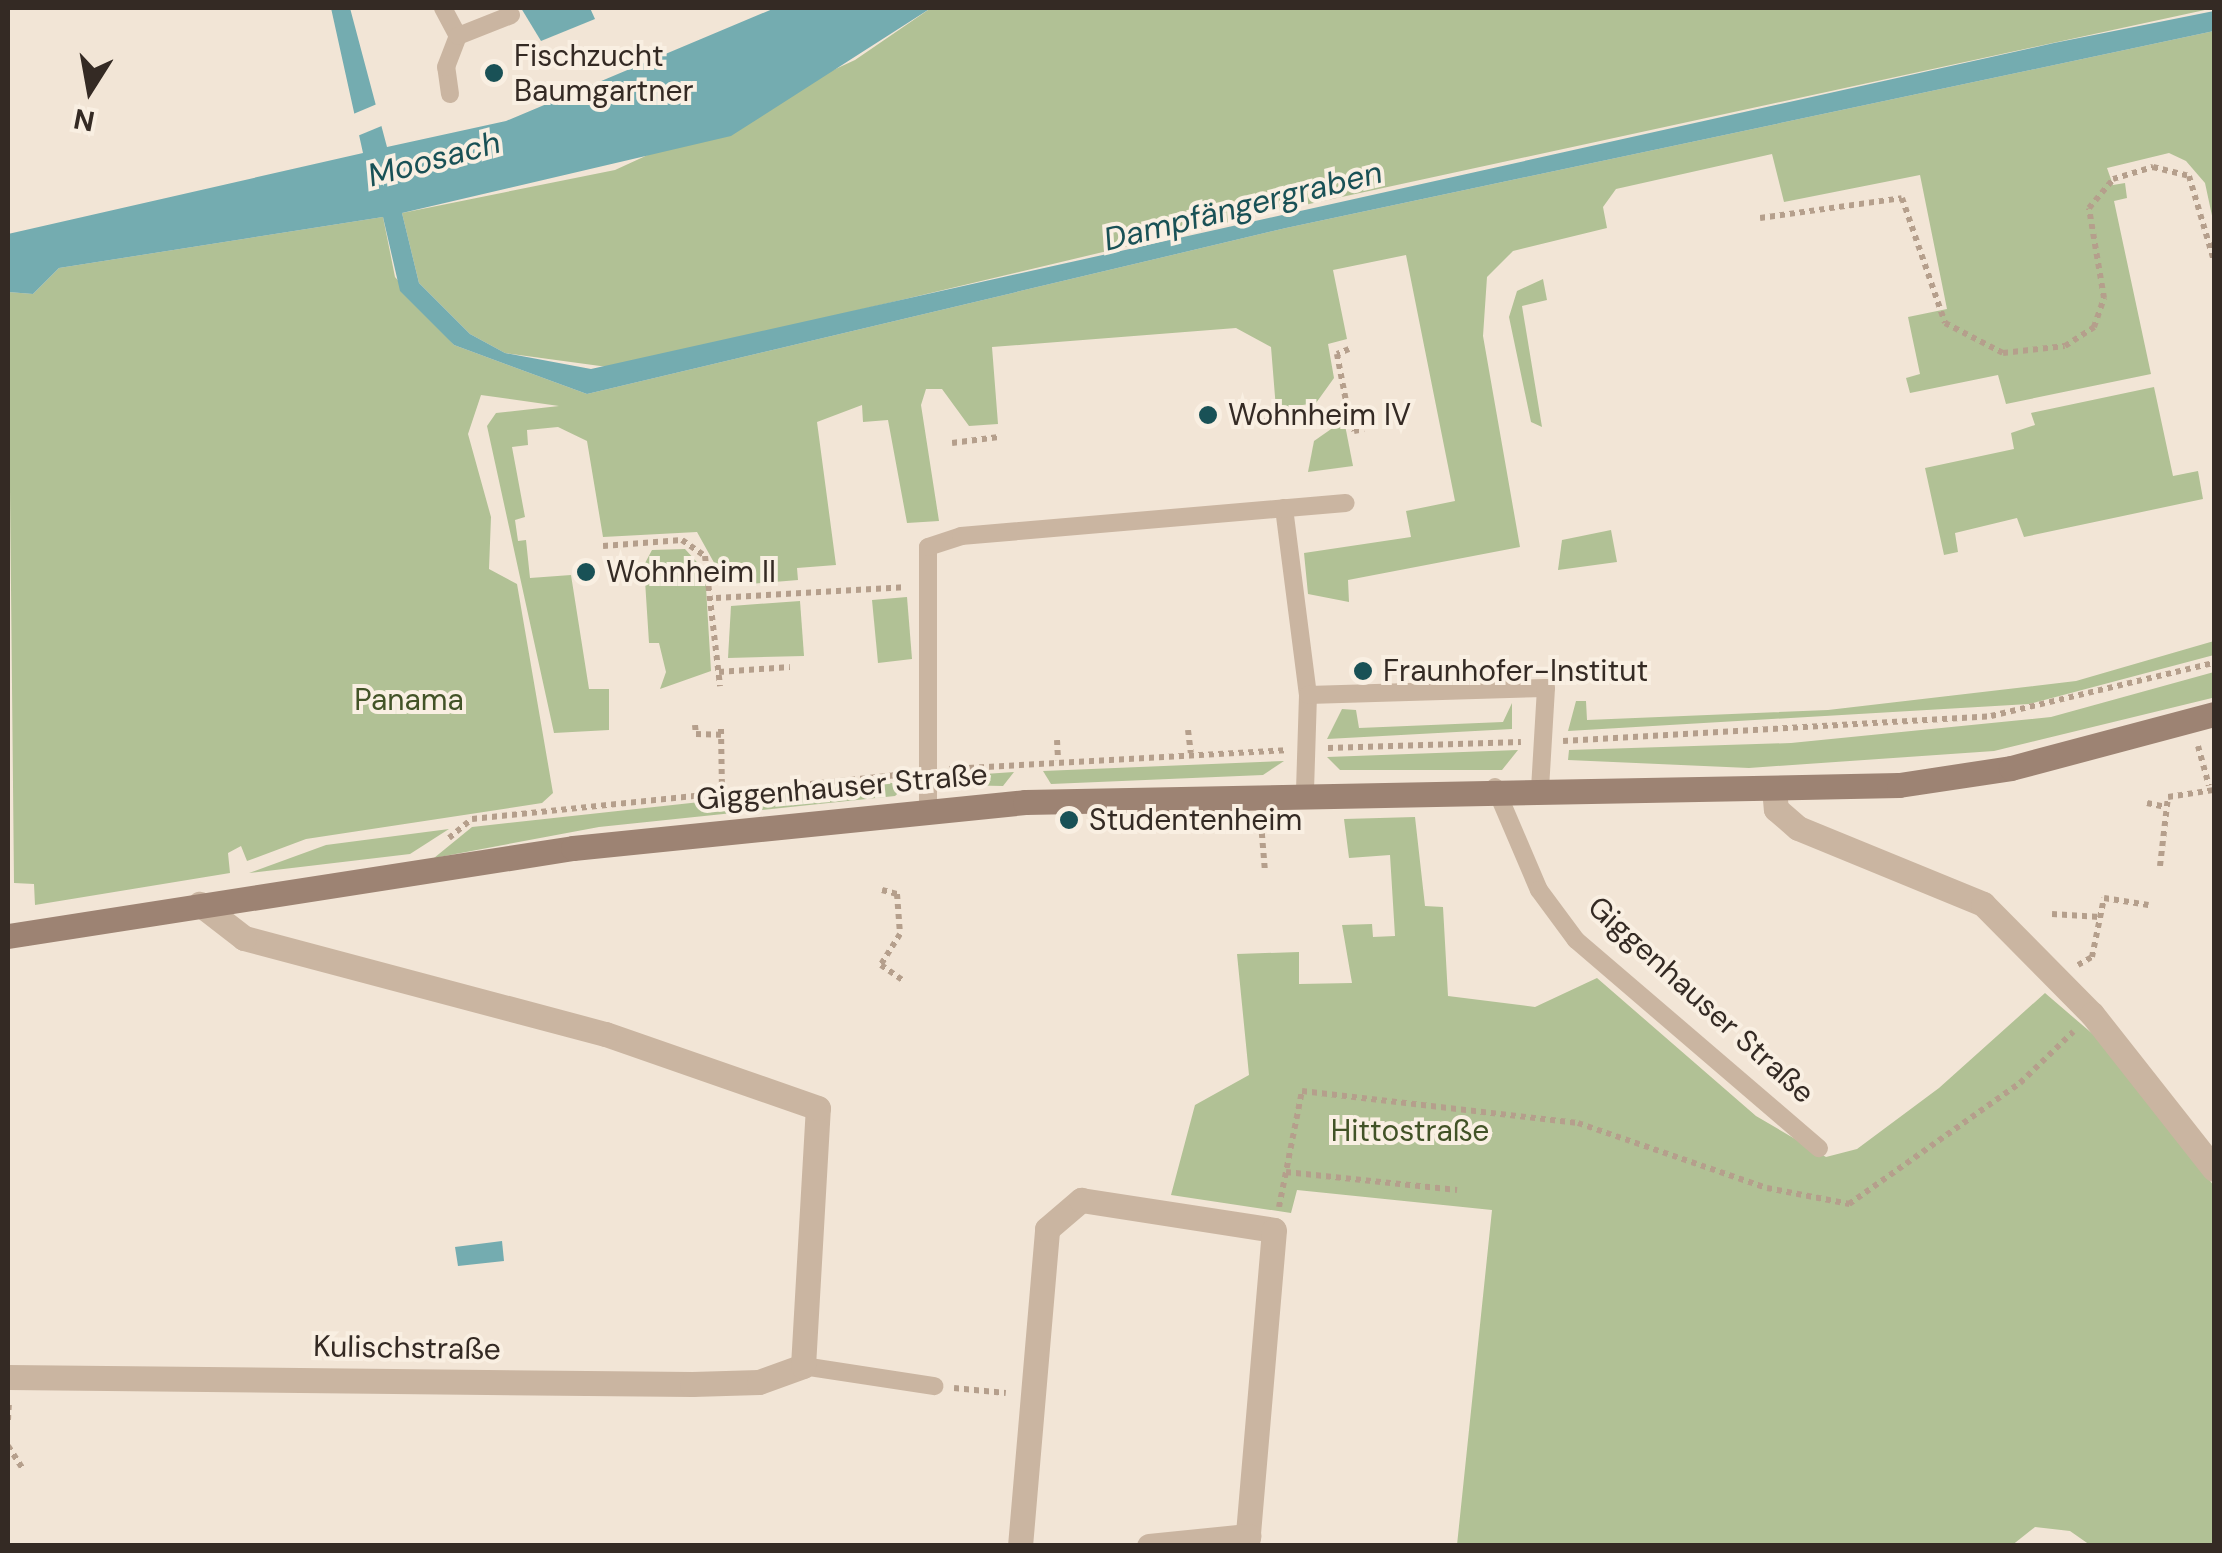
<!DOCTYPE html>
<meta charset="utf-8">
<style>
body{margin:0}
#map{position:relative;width:2222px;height:1553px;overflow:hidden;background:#f2e5d6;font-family:"DM Sans",sans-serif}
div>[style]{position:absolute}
.green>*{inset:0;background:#b1c195}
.water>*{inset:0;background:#74acb0}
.pier>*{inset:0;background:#f2e5d6}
.path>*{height:6px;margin-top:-3px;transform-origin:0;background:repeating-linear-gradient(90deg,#b59f8c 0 5px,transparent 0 10px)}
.lane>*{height:18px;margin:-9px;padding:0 9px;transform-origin:9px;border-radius:9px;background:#cab5a1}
.street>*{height:25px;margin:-12.5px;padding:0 12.5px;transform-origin:12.5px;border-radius:12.5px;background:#cab5a1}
.secondary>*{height:25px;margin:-12.5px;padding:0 12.5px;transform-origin:12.5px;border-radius:12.5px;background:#9d8373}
.dots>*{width:28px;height:28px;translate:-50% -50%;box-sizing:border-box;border:5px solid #f9efe2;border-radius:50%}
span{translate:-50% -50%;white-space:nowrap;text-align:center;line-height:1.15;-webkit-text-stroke:8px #f9efe2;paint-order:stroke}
.poi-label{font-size:30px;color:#342a24}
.left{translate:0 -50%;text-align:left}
.park-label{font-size:30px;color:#425327}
.street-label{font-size:30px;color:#342a24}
.water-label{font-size:32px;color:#195156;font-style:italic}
.frame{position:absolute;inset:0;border:10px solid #342a24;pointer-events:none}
.north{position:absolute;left:40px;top:40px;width:100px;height:100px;-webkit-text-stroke:8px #f9efe2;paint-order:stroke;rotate:191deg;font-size:28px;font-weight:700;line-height:40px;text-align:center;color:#342a24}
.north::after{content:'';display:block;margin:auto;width:35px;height:45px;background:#342a24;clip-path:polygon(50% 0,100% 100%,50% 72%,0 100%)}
</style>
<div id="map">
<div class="green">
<i style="clip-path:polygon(931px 8px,2214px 8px,1263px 214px,615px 368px,505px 353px,470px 334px,419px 283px,402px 213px,615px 170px,855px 60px)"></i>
<i style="clip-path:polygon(2214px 31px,2214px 225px,2205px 183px,2186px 161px,2169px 153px,2107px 168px,2113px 185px,2125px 183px,2127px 198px,2114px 201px,2151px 374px,2006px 404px,1998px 375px,1910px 393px,1906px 378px,1920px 374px,1908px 317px,1947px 309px,1920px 175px,1784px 202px,1772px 154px,1616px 189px,1603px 207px,1607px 228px,1513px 251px,1487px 277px,1483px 336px,1520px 547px,1348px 580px,1349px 602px,1308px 594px,1304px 553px,1411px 537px,1406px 511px,1455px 501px,1406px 255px,1333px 270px,1347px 339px,1328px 344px,1334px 378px,1316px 403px,1276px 409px,1271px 347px,1236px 328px,992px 347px,998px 424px,969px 426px,942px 389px,926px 389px,921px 405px,939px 521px,907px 523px,888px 420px,863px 422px,862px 405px,817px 422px,836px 565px,797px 568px,798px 580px,727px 586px,697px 532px,603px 537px,587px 441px,558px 427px,527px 430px,528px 445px,512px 447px,525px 517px,515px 520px,518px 541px,526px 540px,530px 578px,571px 575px,589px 689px,609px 689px,609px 730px,554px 733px,487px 426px,496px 413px,559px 406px,481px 395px,468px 434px,491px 517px,489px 569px,517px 584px,553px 793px,542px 803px,306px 839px,247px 861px,241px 846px,228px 853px,230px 873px,35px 905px,34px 884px,14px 883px,8px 292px,33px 294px,59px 268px,383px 217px,395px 277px,454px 345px,587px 394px,1286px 228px)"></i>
<i style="clip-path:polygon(1543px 279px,1547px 300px,1522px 306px,1542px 427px,1531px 422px,1509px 317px,1517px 291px)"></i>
<i style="clip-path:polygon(2154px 387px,2173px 476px,2198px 471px,2203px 499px,2024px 537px,2017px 518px,1955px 533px,1958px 552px,1944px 555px,1925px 468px,2014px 449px,2011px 433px,2035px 425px,2031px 413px)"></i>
<i style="clip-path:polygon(1344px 420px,1353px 466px,1308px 472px,1314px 441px)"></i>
<i style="clip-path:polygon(1611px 530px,1617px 562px,1558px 570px,1562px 540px)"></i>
<i style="clip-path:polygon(685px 549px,705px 571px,711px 671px,660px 689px,666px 672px,659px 643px,649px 643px,644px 565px,652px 550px)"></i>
<i style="clip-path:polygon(907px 597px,912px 659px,878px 663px,872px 600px)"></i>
<i style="clip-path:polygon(800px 601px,804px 656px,728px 658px,731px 606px)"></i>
<i style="clip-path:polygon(2214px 641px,2214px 655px,2029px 704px,1568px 731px,1576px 701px,1586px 701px,1587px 720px,1828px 710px,2076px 681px)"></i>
<i style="clip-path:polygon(2214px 672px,2212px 698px,1994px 751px,1749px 768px,1568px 760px,1569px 750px,1791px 743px,2051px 717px)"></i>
<i style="clip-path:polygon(1512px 703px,1512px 729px,1327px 739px,1342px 709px,1356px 710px,1359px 728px,1503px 722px)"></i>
<i style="clip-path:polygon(1518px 750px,1502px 770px,1340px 770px,1327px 757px)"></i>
<i style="clip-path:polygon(1284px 761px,1263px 775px,1051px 784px,1043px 771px)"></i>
<i style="clip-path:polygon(1014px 772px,1003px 786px,955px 785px,955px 776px)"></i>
<i style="clip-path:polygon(884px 782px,907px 785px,895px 796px,599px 827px,434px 858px,472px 827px)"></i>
<i style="clip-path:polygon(1415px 817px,1425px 906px,1443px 907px,1448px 996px,1535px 1007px,1597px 978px,1756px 1116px,1826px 1157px,1857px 1149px,1939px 1088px,2045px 993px,2109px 1048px,2214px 1186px,2214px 1545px,2090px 1545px,2070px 1531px,2035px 1527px,2011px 1546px,1457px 1545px,1492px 1210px,1297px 1190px,1291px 1213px,1171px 1195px,1195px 1105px,1249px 1075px,1237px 954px,1299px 952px,1299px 984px,1352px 983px,1342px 925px,1372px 924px,1373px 937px,1395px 936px,1390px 855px,1349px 858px,1344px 819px)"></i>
<i style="clip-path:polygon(449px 829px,410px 854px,249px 873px,326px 845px)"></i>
</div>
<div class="water">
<i style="clip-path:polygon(331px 8px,350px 8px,387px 147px,506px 121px,775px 8px,931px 8px,731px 136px,402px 213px,419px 283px,470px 334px,505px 353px,591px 369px,2054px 43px,2214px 11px,2214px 31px,1286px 228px,587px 394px,454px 345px,400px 291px,383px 217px,59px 268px,33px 294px,8px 292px,8px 234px,363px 153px)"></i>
<i style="clip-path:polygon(521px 8px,590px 8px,595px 19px,541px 41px)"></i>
<i style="clip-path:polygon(502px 1241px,504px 1261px,458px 1266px,455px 1247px)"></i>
</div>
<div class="pier">
<i style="clip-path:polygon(377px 104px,384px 125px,355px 137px,351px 115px)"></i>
</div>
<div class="path">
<i style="left:1760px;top:218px;width:143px;rotate:-8deg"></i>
<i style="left:1902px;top:198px;width:132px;rotate:71deg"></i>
<i style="left:1945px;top:323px;width:65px;rotate:27.3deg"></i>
<i style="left:2003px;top:353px;width:62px;rotate:-6.4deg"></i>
<i style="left:2065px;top:346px;width:35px;rotate:-33deg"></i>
<i style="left:2094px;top:327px;width:31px;rotate:-71deg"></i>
<i style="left:2104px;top:298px;width:91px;rotate:-99.5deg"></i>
<i style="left:2089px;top:208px;width:38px;rotate:-50deg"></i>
<i style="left:2113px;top:179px;width:42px;rotate:-16.7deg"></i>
<i style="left:2153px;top:167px;width:37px;rotate:14deg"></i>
<i style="left:2189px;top:176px;width:89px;rotate:73.6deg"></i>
<i style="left:1349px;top:349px;width:13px;rotate:157deg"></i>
<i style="left:1337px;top:354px;width:48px;rotate:79.2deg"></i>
<i style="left:1346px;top:401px;width:31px;rotate:75deg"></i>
<i style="left:1354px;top:431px;width:10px;rotate:-11deg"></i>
<i style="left:1243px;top:420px;width:62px;rotate:3.7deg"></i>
<i style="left:952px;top:443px;width:47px;rotate:-7.3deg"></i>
<i style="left:603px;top:546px;width:79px;rotate:-4.3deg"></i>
<i style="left:682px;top:540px;width:28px;rotate:35deg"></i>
<i style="left:705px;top:556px;width:131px;rotate:83.4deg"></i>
<i style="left:716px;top:598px;width:188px;rotate:-3.3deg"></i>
<i style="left:719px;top:672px;width:71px;rotate:-4deg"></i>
<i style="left:695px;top:725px;width:9px;rotate:84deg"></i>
<i style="left:696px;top:734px;width:25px;rotate:2deg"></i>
<i style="left:721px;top:729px;width:62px;rotate:89.1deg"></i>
<i style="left:1188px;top:730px;width:23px;rotate:83deg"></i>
<i style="left:1057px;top:740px;width:20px;rotate:87deg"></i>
<i style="left:1563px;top:741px;width:429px;rotate:-3.3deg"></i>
<i style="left:1991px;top:716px;width:229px;rotate:-13.4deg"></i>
<i style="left:2198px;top:746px;width:41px;rotate:74.6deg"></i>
<i style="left:1328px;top:748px;width:193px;rotate:-1.8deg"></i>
<i style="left:949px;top:769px;width:338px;rotate:-3.2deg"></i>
<i style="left:2147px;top:803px;width:19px;rotate:12deg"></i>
<i style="left:1261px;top:823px;width:49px;rotate:85.3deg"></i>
<i style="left:449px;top:838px;width:30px;rotate:-40deg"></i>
<i style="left:472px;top:819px;width:437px;rotate:-5.9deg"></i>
<i style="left:2160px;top:866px;width:69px;rotate:-83.4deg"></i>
<i style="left:2168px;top:797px;width:47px;rotate:-8.7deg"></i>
<i style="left:882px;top:890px;width:16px;rotate:15deg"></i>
<i style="left:897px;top:894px;width:40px;rotate:85.7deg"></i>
<i style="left:900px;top:934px;width:36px;rotate:122deg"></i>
<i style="left:881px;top:965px;width:29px;rotate:35deg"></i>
<i style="left:2052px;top:914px;width:48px;rotate:3.6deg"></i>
<i style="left:2078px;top:965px;width:16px;rotate:-30deg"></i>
<i style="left:2092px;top:957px;width:60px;rotate:-78.5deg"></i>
<i style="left:2104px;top:898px;width:45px;rotate:9deg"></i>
<i style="left:1286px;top:1172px;width:172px;rotate:6deg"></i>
<i style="left:1279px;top:1207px;width:118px;rotate:-78.8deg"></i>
<i style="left:1302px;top:1091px;width:278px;rotate:6.6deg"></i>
<i style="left:1578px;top:1123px;width:200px;rotate:19deg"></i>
<i style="left:1767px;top:1188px;width:84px;rotate:11deg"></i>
<i style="left:1849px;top:1204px;width:209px;rotate:-35.3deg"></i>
<i style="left:2020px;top:1083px;width:74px;rotate:-43.9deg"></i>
<i style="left:954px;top:1388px;width:52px;rotate:5.5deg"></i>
<i style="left:8px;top:1420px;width:19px;rotate:-87deg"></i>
<i style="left:8px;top:1446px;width:27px;rotate:57deg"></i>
</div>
<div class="lane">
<i style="left:443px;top:8px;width:32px;rotate:62deg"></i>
<i style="left:450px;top:94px;width:27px;rotate:-98deg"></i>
<i style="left:446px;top:67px;width:33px;rotate:-69deg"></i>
<i style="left:458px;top:36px;width:57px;rotate:-21.6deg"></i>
<i style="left:1284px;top:508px;width:189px;rotate:82.7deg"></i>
<i style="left:1308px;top:695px;width:97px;rotate:91.8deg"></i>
<i style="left:1308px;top:695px;width:238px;rotate:-1.7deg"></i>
<i style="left:1546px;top:688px;width:100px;rotate:93.4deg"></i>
<i style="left:1495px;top:787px;width:112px;rotate:66.9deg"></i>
<i style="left:1539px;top:890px;width:62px;rotate:53.5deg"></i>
<i style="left:1576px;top:940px;width:320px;rotate:40.6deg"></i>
<i style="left:928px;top:811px;width:264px;rotate:-90deg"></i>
<i style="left:928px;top:547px;width:35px;rotate:-18deg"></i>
<i style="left:961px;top:536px;width:386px;rotate:-4.9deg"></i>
<i style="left:803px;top:1366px;width:133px;rotate:8.7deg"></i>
</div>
<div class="street">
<i style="left:1774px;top:788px;width:21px;rotate:85deg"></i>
<i style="left:1776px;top:809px;width:29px;rotate:41deg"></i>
<i style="left:1798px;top:828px;width:200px;rotate:22.3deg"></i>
<i style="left:1983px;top:904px;width:155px;rotate:45.3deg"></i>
<i style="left:2092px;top:1014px;width:197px;rotate:51.8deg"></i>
<i style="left:8px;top:1377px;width:684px;rotate:0.59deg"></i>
<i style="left:692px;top:1384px;width:67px;rotate:-1.7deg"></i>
<i style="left:759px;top:1382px;width:47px;rotate:-20deg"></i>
<i style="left:803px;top:1366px;width:258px;rotate:-86.7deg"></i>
<i style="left:818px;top:1108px;width:225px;rotate:-160.8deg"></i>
<i style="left:605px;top:1034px;width:374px;rotate:-165.1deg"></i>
<i style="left:244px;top:938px;width:56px;rotate:-142.3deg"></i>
<i style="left:1020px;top:1546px;width:318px;rotate:-85.1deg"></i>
<i style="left:1047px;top:1229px;width:45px;rotate:-40.5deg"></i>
<i style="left:1081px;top:1200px;width:195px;rotate:8.8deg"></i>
<i style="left:1274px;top:1230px;width:317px;rotate:94.9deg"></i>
<i style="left:1149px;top:1546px;width:100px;rotate:-5.8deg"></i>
</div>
<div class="secondary">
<i style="left:8px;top:936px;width:572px;rotate:-8.85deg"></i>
<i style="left:573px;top:848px;width:454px;rotate:-5.8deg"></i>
<i style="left:1025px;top:802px;width:874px;rotate:-1.11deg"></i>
<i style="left:1899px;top:785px;width:113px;rotate:-8.6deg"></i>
<i style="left:2011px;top:768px;width:210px;rotate:-14.9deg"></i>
</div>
<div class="dots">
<i style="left:494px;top:73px;background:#195156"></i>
<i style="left:1208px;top:415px;background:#195156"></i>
<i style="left:586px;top:572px;background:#195156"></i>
<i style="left:1363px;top:671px;background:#195156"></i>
<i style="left:1069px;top:820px;background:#195156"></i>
</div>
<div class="poi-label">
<span class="left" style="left:514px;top:73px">Fischzucht<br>Baumgartner</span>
<span class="left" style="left:1228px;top:415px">Wohnheim IV</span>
<span class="left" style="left:606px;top:572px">Wohnheim II</span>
<span class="left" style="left:1383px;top:671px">Fraunhofer-Institut</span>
<span class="left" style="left:1089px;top:820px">Studentenheim</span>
</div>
<div class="park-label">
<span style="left:409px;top:700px">Panama</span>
<span style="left:1410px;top:1131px">Hittostraße</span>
</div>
<div class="street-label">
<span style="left:842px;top:787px;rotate:-5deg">Giggenhauser Straße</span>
<span style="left:1701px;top:1000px;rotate:42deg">Giggenhauser Straße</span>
<span style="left:407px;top:1348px;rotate:1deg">Kulischstraße</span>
</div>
<div class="water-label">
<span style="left:434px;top:159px;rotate:-15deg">Moosach</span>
<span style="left:1243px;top:206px;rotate:-14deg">Dampfängergraben</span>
</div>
<div class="frame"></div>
<div class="north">N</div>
</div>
